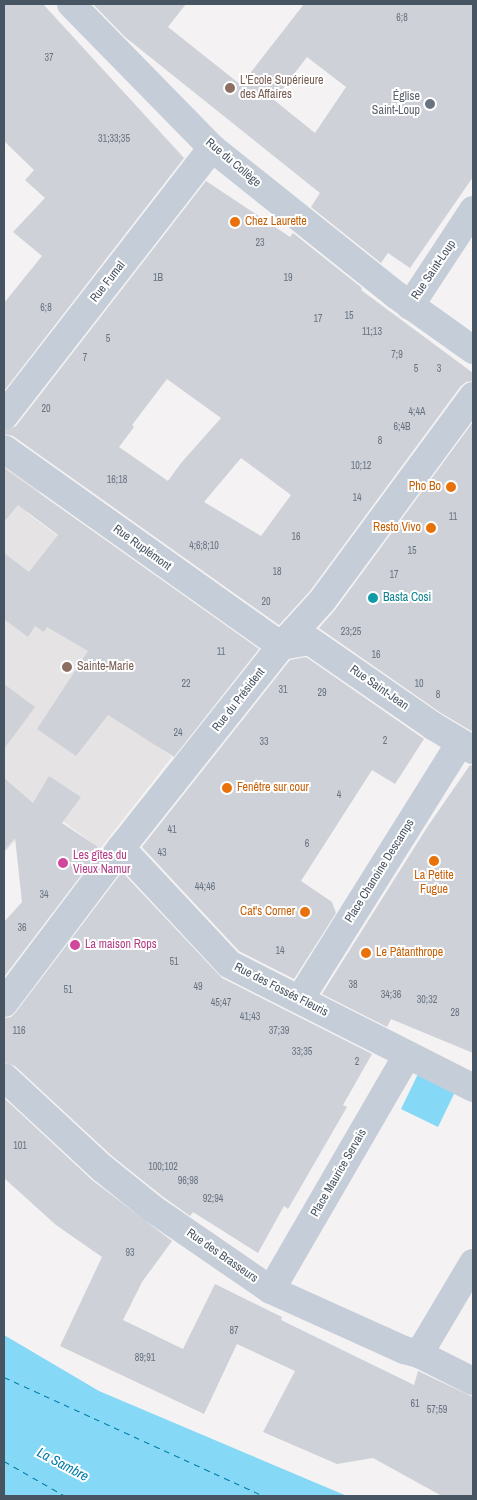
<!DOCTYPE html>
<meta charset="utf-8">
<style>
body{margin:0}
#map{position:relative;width:477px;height:1500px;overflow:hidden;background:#f4f2f2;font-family:"Archivo Narrow",sans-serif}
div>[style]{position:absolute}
.education>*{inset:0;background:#e6e3e4}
.water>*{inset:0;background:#86d9f6}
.ferry>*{height:1px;margin-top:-0.5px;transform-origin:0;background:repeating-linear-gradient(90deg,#027fab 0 6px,transparent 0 11px)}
.building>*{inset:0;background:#ced1d8}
.street>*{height:28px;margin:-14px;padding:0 14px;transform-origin:14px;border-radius:14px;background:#c5cdd8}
.dots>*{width:14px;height:14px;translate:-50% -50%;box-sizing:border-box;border:2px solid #fff;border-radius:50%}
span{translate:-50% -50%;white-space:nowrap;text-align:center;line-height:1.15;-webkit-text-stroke:4px #fff;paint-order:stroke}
.number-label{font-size:10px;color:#697380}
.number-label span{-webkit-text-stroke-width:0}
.education-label{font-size:12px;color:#785e54}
.left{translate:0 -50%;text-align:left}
.worship-label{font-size:12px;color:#5b616d}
.right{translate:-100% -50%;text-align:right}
.street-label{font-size:12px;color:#475462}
.food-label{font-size:12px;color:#c56008}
.culture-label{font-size:12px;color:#0d838f}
.hotel-label{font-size:12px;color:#b23c85}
.water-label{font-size:14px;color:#027fab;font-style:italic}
.frame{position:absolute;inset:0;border:5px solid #475462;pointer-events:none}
</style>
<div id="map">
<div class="education">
<i style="clip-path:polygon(4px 460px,42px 488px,27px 513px,86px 557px,157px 746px,172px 757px,100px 849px,64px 822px,42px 810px,4px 853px)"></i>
</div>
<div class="water">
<i style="clip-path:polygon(418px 1074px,455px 1092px,438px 1127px,401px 1109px)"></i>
<i style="clip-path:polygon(4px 1335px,99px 1391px,347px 1496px,4px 1496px)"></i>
</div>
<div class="ferry">
<i style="left:4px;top:1377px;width:286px;rotate:24.6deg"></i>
<i style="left:4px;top:1461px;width:70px;rotate:29.8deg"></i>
</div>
<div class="building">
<i style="clip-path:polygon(4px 4px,43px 4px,184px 158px,4px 391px,4px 303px,42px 256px,13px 232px,45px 198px,25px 180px,34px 170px,4px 141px)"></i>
<i style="clip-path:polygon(evenodd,93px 4px,186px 4px,168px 27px,241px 85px,304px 4px,473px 4px,473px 177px,410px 268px,388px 253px,381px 263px,311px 207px,320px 193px,125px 37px,93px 4px,307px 57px,346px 87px,315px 133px,274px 100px,307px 57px)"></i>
<i style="clip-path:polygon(evenodd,206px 181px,290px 237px,293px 233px,362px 288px,361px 290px,473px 373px,473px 381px,466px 382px,460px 387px,310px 591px,279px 625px,13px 436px,4px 434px,4px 431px,16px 426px,206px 181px,167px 379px,221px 418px,181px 463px,168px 481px,119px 447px,134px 427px,132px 425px,167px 379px,206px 181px,241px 458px,291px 495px,261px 536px,204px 502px,241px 458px)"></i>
<i style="clip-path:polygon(473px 422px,473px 732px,441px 713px,319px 628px,335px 610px)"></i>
<i style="clip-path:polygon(4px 468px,259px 649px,174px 757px,108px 715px,76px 756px,37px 729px,88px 651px,47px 627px,44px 632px,35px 626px,28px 637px,4px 619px,4px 553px,29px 572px,58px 535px,18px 505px,4px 522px)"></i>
<i style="clip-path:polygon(306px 657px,424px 739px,395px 784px,372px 770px,301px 881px,332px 902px,336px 913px,294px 979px,239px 951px,142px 847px,290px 660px)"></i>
<i style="clip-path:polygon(4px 684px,35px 707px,4px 749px)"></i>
<i style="clip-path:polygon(470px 765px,473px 766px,473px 1053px,391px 1019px,387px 1027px,322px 994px,428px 826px)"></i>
<i style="clip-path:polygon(49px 776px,81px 797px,62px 823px,101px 849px,4px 977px,4px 922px,22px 902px,15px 838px,4px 851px,4px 778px,33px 803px)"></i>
<i style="clip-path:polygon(122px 872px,222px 978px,372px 1054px,343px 1105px,347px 1107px,288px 1209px,284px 1206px,258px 1253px,193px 1212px,190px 1216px,162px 1196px,112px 1156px,15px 1066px,4px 1062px,4px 1018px,11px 1017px,16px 1012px)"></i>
<i style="clip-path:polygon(4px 1098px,92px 1180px,172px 1241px,142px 1282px,123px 1320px,183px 1349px,215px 1284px,282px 1317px,281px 1320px,414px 1385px,418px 1371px,473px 1397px,473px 1496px,442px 1496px,373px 1458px,337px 1464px,263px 1432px,295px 1371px,237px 1344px,204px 1414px,60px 1346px,102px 1257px,56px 1225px,4px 1178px)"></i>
</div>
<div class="street">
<i style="left:71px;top:4px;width:202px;rotate:45.6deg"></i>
<i style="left:212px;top:148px;width:236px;rotate:38.6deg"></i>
<i style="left:396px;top:295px;width:95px;rotate:35.5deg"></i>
<i style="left:410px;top:306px;width:115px;rotate:-56.7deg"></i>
<i style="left:4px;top:416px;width:339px;rotate:-52.2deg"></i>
<i style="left:4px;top:449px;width:340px;rotate:35.4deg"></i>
<i style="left:281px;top:646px;width:29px;rotate:-10deg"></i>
<i style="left:310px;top:641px;width:150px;rotate:34.6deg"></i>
<i style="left:433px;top:726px;width:47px;rotate:31deg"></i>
<i style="left:121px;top:848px;width:158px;rotate:47deg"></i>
<i style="left:229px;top:964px;width:274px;rotate:26.9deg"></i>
<i style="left:300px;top:999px;width:302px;rotate:-58deg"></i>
<i style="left:4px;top:1003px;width:194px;rotate:-53deg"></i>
<i style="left:121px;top:848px;width:258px;rotate:-51.6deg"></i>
<i style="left:281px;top:646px;width:61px;rotate:-47.7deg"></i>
<i style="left:322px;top:601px;width:255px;rotate:-53.6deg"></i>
<i style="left:4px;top:1077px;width:134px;rotate:42.9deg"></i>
<i style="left:102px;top:1168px;width:65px;rotate:38.8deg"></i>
<i style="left:153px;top:1209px;width:143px;rotate:34.5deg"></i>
<i style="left:271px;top:1290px;width:146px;rotate:24.3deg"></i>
<i style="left:404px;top:1350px;width:16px;rotate:15deg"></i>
<i style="left:419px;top:1354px;width:60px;rotate:26.6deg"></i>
<i style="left:271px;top:1290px;width:272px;rotate:-59.9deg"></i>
<i style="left:419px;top:1354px;width:106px;rotate:-59.3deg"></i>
</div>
<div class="dots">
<i style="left:230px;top:88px;background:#8d6e63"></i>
<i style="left:430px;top:104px;background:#6b7280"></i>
<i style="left:235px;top:222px;background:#e8710a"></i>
<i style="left:451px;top:487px;background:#e8710a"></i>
<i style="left:431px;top:528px;background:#e8710a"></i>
<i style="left:373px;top:598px;background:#0f9aa8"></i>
<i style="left:67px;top:667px;background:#8d6e63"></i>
<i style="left:227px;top:788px;background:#e8710a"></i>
<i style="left:434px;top:861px;background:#e8710a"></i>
<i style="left:63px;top:863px;background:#d1479c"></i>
<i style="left:305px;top:912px;background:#e8710a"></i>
<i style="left:75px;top:945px;background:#d1479c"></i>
<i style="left:366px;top:953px;background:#e8710a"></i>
</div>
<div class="number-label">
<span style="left:402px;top:18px">6;8</span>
<span style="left:49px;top:58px">37</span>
<span style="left:114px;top:139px">31;33;35</span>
<span style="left:260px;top:243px">23</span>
<span style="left:158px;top:278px">1B</span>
<span style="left:288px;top:278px">19</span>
<span style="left:46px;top:308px">6;8</span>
<span style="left:349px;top:316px">15</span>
<span style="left:318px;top:319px">17</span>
<span style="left:372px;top:332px">11;13</span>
<span style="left:108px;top:339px">5</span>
<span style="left:397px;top:355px">7;9</span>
<span style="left:85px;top:358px">7</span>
<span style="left:416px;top:369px">5</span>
<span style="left:439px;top:369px">3</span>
<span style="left:46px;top:409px">20</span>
<span style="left:417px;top:412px">4;4A</span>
<span style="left:402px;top:427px">6;4B</span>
<span style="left:380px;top:441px">8</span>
<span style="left:361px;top:466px">10;12</span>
<span style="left:117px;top:480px">16;18</span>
<span style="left:357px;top:498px">14</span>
<span style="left:453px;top:517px">11</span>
<span style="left:296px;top:537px">16</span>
<span style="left:204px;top:546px">4;6;8;10</span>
<span style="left:412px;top:551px">15</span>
<span style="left:277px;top:572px">18</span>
<span style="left:394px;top:575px">17</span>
<span style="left:266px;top:602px">20</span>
<span style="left:351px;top:632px">23;25</span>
<span style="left:221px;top:652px">11</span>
<span style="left:376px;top:655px">16</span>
<span style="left:186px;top:684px">22</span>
<span style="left:419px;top:684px">10</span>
<span style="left:283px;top:690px">31</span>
<span style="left:322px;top:693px">29</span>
<span style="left:438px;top:695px">8</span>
<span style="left:178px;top:733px">24</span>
<span style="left:385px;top:741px">2</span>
<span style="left:264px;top:742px">33</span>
<span style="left:339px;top:795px">4</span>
<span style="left:172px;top:830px">41</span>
<span style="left:307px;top:844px">6</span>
<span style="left:162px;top:853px">43</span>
<span style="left:205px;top:887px">44;46</span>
<span style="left:44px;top:895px">34</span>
<span style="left:22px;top:928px">36</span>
<span style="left:280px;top:951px">14</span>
<span style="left:174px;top:962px">51</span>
<span style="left:353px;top:985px">38</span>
<span style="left:198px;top:987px">49</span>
<span style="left:68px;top:990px">51</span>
<span style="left:391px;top:995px">34;36</span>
<span style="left:427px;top:1000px">30;32</span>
<span style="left:221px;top:1003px">45;47</span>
<span style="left:455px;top:1013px">28</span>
<span style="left:250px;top:1017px">41;43</span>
<span style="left:19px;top:1031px">116</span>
<span style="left:279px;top:1031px">37;39</span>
<span style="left:302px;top:1052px">33;35</span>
<span style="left:357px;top:1062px">2</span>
<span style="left:20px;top:1146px">101</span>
<span style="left:163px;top:1167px">100;102</span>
<span style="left:188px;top:1181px">96;98</span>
<span style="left:213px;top:1199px">92;94</span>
<span style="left:130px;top:1253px">93</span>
<span style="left:234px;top:1331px">87</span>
<span style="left:145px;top:1358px">89;91</span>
<span style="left:415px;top:1404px">61</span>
<span style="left:437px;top:1410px">57;59</span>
</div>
<div class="education-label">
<span class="left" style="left:240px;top:88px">L'Ecole Supérieure<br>des Affaires</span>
<span class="left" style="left:77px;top:667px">Sainte-Marie</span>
</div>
<div class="worship-label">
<span class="right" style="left:420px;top:104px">Église<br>Saint-Loup</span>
</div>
<div class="street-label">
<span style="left:233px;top:163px;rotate:40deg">Rue du Collège</span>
<span style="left:434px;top:270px;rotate:-56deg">Rue Saint-Loup</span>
<span style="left:108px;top:282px;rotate:-52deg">Rue Fumal</span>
<span style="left:142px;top:548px;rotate:36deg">Rue Ruplémont</span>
<span style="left:379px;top:688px;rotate:35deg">Rue Saint-Jean</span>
<span style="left:239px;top:700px;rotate:-52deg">Rue du Président</span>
<span style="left:380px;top:871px;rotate:-58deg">Place Chanoine Descamps</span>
<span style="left:281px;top:990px;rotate:27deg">Rue des Fossés Fleuris</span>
<span style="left:339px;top:1173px;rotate:-60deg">Place Maurice Servais</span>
<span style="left:222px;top:1256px;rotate:35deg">Rue des Brasseurs</span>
</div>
<div class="food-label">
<span class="left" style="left:245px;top:222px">Chez Laurette</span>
<span class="right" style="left:441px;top:487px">Pho Bo</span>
<span class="right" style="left:421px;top:528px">Resto Vivo</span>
<span class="left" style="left:237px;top:788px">Fenêtre sur cour</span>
<span style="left:434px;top:883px">La Petite<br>Fugue</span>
<span class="right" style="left:295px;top:912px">Cat's Corner</span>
<span class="left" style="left:376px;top:953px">Le Pâtanthrope</span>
</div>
<div class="culture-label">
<span class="left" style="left:383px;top:598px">Basta Cosi</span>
</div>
<div class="hotel-label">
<span class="left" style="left:73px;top:863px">Les gîtes du<br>Vieux Namur</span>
<span class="left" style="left:85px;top:945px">La maison Rops</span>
</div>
<div class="water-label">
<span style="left:63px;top:1464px;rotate:28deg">La Sambre</span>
</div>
<div class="frame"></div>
</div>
